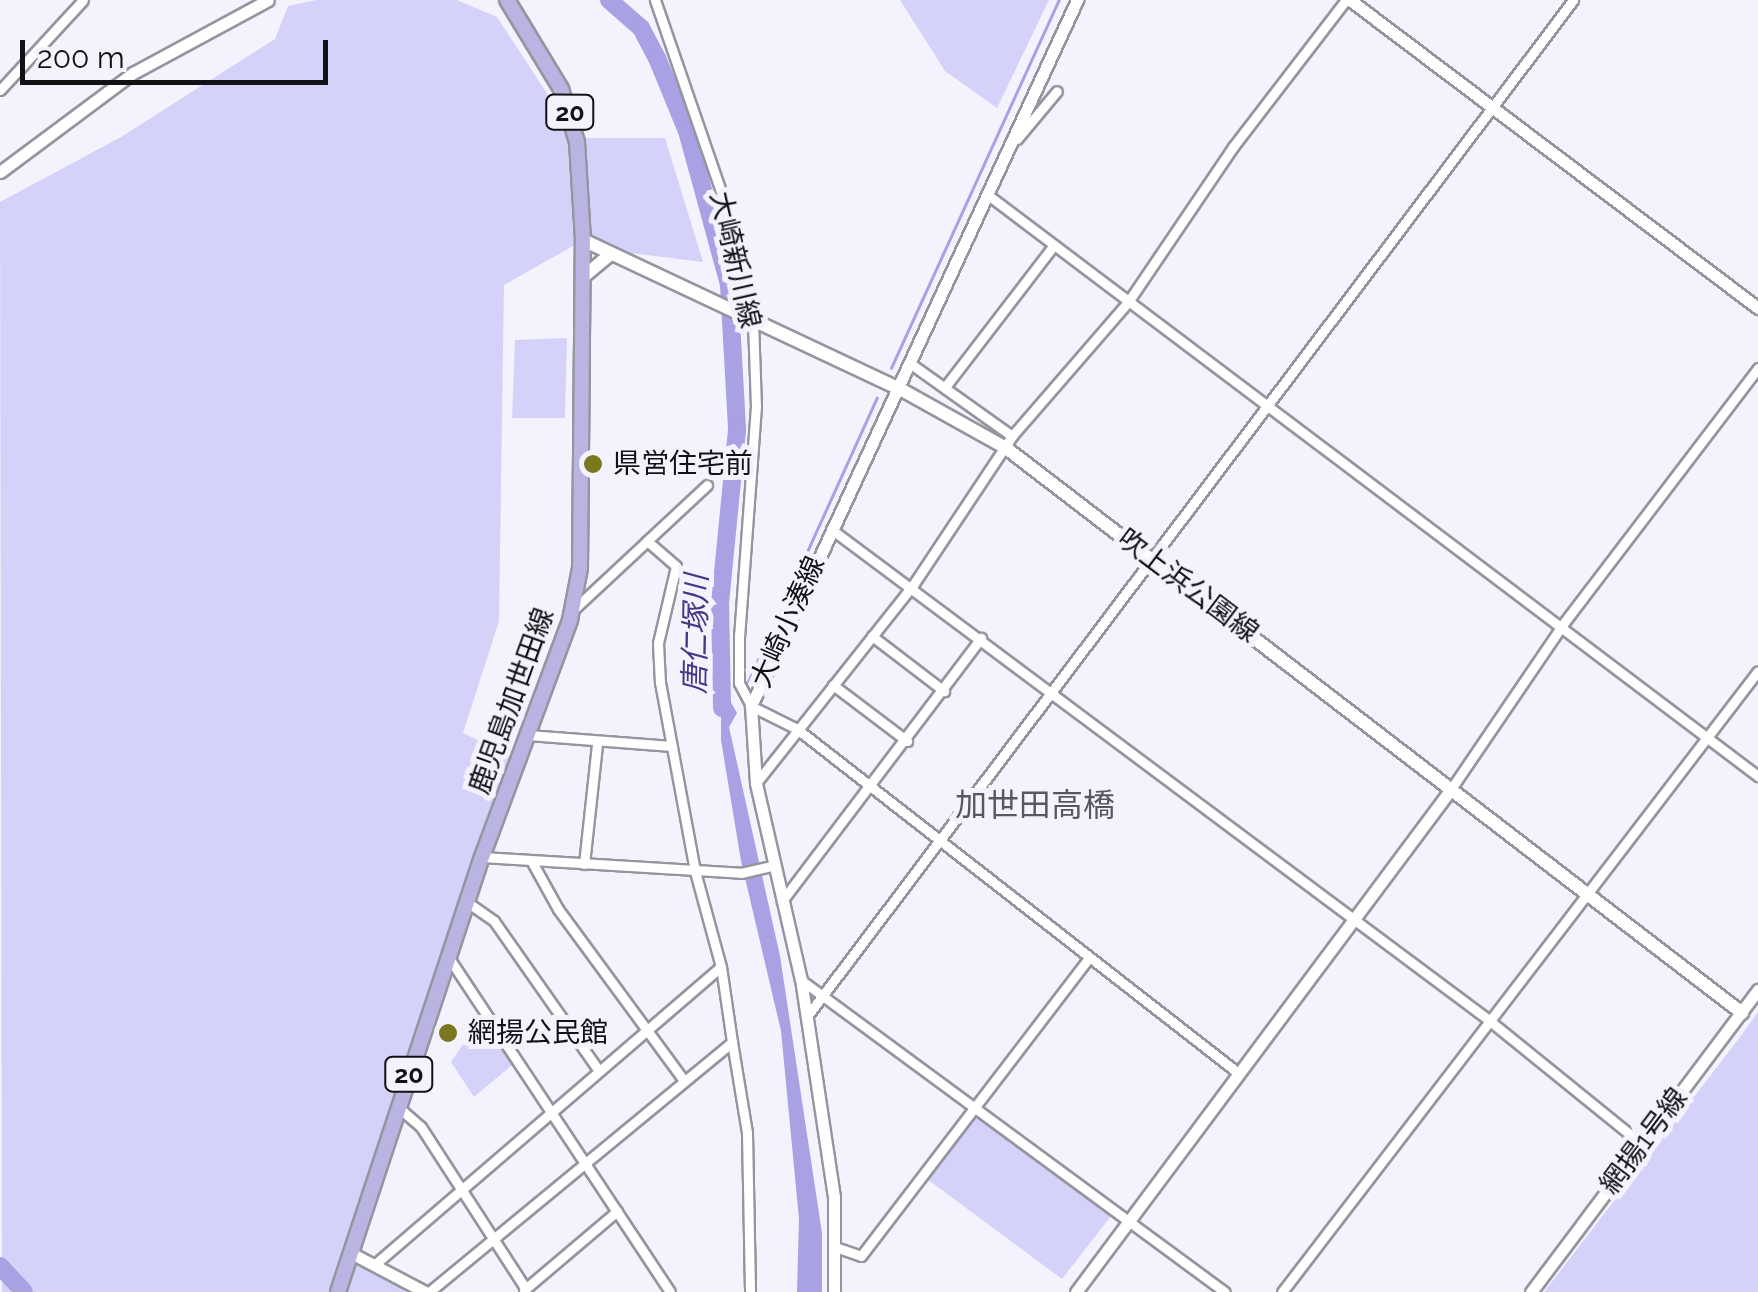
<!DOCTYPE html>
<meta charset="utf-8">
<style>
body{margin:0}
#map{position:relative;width:1758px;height:1292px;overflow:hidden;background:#f4f3fd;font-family:Raleway,"Noto Sans JP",sans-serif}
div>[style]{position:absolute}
.green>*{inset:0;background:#d5d2fa}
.water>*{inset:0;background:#a8a1e3}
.stream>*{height:2.5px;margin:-1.25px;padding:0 1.25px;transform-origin:1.25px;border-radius:1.25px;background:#a8a1e3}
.river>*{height:18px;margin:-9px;padding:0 9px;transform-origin:9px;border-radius:9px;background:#a8a1e3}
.roads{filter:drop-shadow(2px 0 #9595a0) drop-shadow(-2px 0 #9595a0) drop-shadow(0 2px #9595a0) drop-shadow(0 -2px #9595a0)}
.minor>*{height:9px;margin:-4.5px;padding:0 4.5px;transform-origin:4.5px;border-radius:4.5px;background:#fff}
.tertiary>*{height:11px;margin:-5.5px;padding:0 5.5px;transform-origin:5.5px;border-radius:5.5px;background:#fff}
.secondary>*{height:12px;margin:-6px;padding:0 6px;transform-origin:6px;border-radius:6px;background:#fff}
.primary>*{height:14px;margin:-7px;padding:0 7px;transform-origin:7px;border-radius:7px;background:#bab4e2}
.dots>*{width:28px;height:28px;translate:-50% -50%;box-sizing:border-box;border:5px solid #f4f3fd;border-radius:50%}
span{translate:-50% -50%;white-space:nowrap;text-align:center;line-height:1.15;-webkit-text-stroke:10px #f4f3fd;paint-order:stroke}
.shield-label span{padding:2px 8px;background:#f4f3fd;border:2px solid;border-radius:8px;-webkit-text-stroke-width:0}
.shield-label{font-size:25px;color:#121216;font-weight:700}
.street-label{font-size:28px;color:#121216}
.poi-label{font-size:28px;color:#121216}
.left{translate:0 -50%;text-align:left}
.water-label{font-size:30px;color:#463784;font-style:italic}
.quarter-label{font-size:32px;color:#575661}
.scale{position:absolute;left:20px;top:40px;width:308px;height:45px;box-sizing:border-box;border:5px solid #121216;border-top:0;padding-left:12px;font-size:30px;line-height:35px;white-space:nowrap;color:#121216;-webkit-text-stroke:8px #f4f3fd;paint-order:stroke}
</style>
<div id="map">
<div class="green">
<i style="clip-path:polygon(316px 0,457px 0,497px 17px,576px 138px,665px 138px,703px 262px,573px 246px,504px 285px,499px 621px,463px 733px,510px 755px,351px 1253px,406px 1292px,2px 1292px,0 202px,121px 137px,275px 39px,288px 6px)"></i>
<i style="clip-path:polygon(900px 0,1049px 0,997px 108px,945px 71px)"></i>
<i style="clip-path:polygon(567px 338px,565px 418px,512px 418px,515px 340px)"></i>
<i style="clip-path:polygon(1758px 1012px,1758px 1292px,1544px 1292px,1740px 1037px)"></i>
<i style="clip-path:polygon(482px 1015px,512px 1065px,474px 1097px,451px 1062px)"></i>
<i style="clip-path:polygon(975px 1112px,1111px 1216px,1062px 1279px,923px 1176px)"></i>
</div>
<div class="water">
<i style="clip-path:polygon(721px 685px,737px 713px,729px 727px,780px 956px,822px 1233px,822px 1292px,797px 1292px,799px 1219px,781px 1031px,741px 861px,721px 740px)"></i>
</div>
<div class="stream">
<i style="left:891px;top:368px;width:405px;rotate:-65.5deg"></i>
<i style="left:747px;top:684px;width:314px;rotate:-65.6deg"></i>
</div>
<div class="river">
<i style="left:609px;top:0;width:43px;rotate:41.2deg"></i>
<i style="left:641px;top:28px;width:34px;rotate:62deg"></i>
<i style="left:657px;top:58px;width:79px;rotate:67.7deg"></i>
<i style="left:687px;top:131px;width:160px;rotate:74.7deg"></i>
<i style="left:729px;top:285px;width:145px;rotate:86.8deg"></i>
<i style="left:737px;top:430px;width:173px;rotate:95.6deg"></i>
<i style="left:720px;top:602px;width:106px;rotate:88.9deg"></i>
<i style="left:0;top:1266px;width:35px;rotate:47deg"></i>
</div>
<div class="roads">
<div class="minor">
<i style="left:655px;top:0;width:215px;rotate:71deg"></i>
<i style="left:725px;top:203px;width:121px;rotate:76.7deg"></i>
<i style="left:753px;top:321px;width:85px;rotate:88deg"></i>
<i style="left:756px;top:406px;width:230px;rotate:94.2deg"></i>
<i style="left:739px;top:635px;width:48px;rotate:90deg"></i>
<i style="left:739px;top:683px;width:26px;rotate:62deg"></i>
<i style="left:751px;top:706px;width:51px;rotate:26.6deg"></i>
<i style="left:797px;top:729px;width:558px;rotate:37.94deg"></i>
<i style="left:0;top:90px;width:122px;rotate:-47.3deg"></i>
<i style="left:1017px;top:139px;width:62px;rotate:-50.2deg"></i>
<i style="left:988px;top:195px;width:965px;rotate:37.04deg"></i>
<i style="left:911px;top:364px;width:124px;rotate:35.5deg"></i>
<i style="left:945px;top:387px;width:179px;rotate:-52.5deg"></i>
<i style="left:831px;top:529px;width:822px;rotate:36.74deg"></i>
<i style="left:1490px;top:1021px;width:196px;rotate:39deg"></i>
<i style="left:647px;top:541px;width:82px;rotate:-43deg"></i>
<i style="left:872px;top:636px;width:91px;rotate:37.4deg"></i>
<i style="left:833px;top:685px;width:93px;rotate:37.1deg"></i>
<i style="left:528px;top:735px;width:144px;rotate:4.4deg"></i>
<i style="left:756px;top:783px;width:253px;rotate:-51.6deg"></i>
<i style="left:913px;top:585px;width:179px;rotate:-56.4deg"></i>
<i style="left:1012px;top:436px;width:177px;rotate:-49.1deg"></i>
<i style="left:1128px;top:302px;width:187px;rotate:-55.9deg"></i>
<i style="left:1233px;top:147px;width:185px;rotate:-52.5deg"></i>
<i style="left:1451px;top:789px;width:199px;rotate:-55.8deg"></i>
<i style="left:1563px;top:624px;width:322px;rotate:-52.7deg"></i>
<i style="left:482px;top:857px;width:259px;rotate:3.5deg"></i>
<i style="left:741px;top:873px;width:35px;rotate:-13deg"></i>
<i style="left:532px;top:862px;width:54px;rotate:61deg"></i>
<i style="left:558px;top:909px;width:211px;rotate:53.7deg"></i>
<i style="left:584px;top:864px;width:121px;rotate:-83.8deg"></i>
<i style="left:782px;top:901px;width:330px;rotate:-52.9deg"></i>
<i style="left:467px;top:902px;width:33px;rotate:35deg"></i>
<i style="left:494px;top:921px;width:183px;rotate:55deg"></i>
<i style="left:449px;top:958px;width:400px;rotate:56.5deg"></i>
<i style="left:801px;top:980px;width:526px;rotate:36.35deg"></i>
<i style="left:808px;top:1015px;width:1271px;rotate:-52.99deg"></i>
<i style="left:732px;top:1042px;width:92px;rotate:80.6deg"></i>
<i style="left:747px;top:1133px;width:159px;rotate:88.9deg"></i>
<i style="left:398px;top:1107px;width:30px;rotate:41deg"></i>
<i style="left:421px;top:1127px;width:193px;rotate:57.1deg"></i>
<i style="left:838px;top:1248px;width:24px;rotate:19deg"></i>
<i style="left:861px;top:1256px;width:374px;rotate:-52.6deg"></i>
<i style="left:374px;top:1265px;width:457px;rotate:-40.7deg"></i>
<i style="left:721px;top:967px;width:99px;rotate:-105.2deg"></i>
<i style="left:695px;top:871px;width:191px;rotate:-100.5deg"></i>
<i style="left:660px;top:683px;width:40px;rotate:-92.9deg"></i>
<i style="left:658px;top:643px;width:79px;rotate:-76.8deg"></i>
<i style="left:676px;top:566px;width:38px;rotate:-139deg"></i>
<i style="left:647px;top:541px;width:101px;rotate:137deg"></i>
<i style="left:524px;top:1290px;width:122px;rotate:-40.3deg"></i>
<i style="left:429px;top:1292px;width:393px;rotate:-39.5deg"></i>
<i style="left:732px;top:1042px;width:76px;rotate:-98.3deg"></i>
<i style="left:1282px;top:1292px;width:782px;rotate:-52.53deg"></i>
</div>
<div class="tertiary">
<i style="left:1350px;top:0;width:511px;rotate:37.05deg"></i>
<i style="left:0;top:172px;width:166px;rotate:-36.7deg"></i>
<i style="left:133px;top:73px;width:153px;rotate:-28.4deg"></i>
<i style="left:351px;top:1253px;width:84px;rotate:27.8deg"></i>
<i style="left:834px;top:1292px;width:95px;rotate:-90deg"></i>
<i style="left:834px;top:1197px;width:219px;rotate:-98.6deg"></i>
<i style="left:801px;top:980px;width:202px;rotate:-102.9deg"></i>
<i style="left:756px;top:783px;width:77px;rotate:-93.7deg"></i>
<i style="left:751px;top:706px;width:778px;rotate:-65.21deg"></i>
<i style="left:1076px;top:1292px;width:627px;rotate:-53.29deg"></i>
<i style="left:1531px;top:1292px;width:378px;rotate:-53.1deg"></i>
</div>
<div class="secondary">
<i style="left:583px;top:240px;width:350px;rotate:25.2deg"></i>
<i style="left:900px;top:389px;width:121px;rotate:29.1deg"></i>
<i style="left:1006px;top:448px;width:928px;rotate:37.51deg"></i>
<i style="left:582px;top:278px;width:38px;rotate:-40deg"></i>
</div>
<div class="primary">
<i style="left:338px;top:1292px;width:458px;rotate:-71.7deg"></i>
<i style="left:482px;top:857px;width:253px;rotate:-69.6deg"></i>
<i style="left:570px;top:620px;width:53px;rotate:-79.1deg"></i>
<i style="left:580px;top:568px;width:328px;rotate:-89.5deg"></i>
<i style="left:583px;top:240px;width:98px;rotate:-93.5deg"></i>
<i style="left:577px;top:142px;width:55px;rotate:-106.8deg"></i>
<i style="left:561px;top:89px;width:104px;rotate:-121.2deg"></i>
</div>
</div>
<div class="dots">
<i style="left:593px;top:464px;background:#7a781f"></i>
<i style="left:448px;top:1033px;background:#7a781f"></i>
</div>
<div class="shield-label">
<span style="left:570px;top:112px">20</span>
<span style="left:409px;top:1074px">20</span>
</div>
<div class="street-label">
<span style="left:735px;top:260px;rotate:77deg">大崎新川線</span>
<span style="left:1188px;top:586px;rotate:37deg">吹上浜公園線</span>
<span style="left:788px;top:622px;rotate:-66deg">大崎小湊線</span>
<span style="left:512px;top:701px;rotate:-70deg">鹿児島加世田線</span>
<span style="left:1644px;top:1141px;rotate:-53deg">網揚1号線</span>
</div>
<div class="poi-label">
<span class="left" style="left:613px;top:464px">県営住宅前</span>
<span class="left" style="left:468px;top:1033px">網揚公民館</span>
</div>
<div class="water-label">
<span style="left:696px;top:634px;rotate:-89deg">唐仁塚川</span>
</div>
<div class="quarter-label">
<span style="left:1035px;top:805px">加世田高橋</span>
</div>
<div class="scale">200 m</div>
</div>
